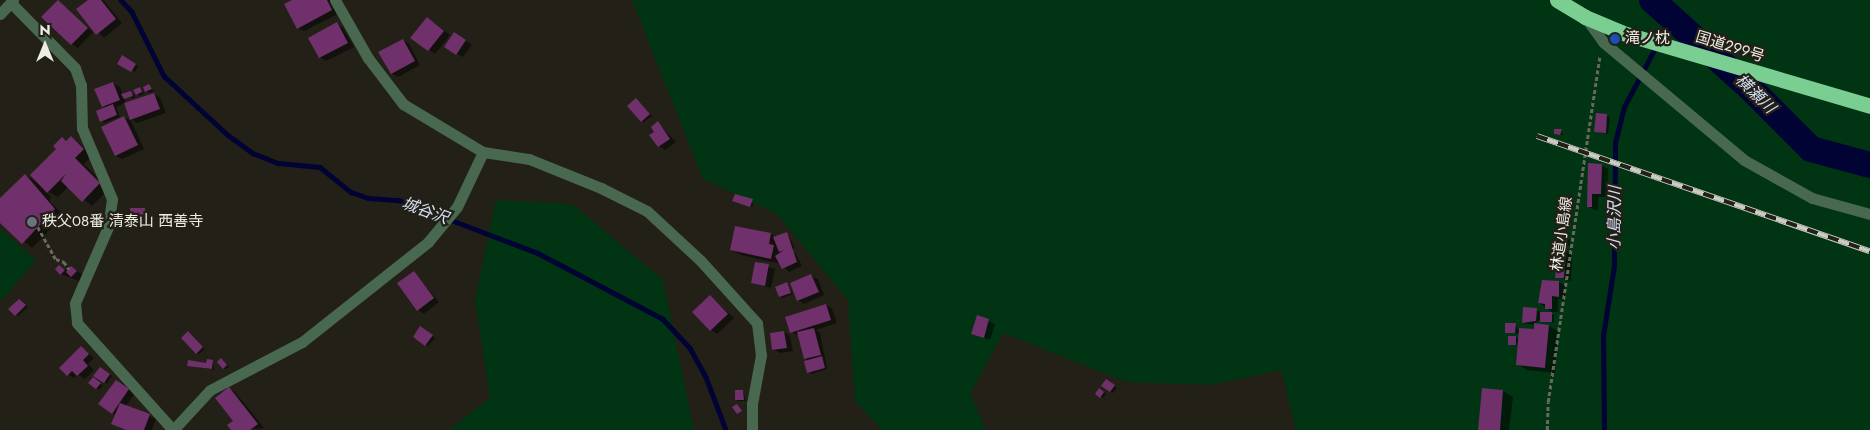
<!DOCTYPE html>
<meta charset="utf-8">
<style>
body{margin:0}
#map{position:relative;width:1870px;height:430px;overflow:hidden;background:#232017;font-family:Jost,"Noto Sans JP",sans-serif}
div>[style]{position:absolute}
.green>*{inset:0;background:#013412}
.shadow>*{inset:0;background:#0007}
.stream>*{height:4.5px;margin:-2.25px;padding:0 2.25px;transform-origin:2.25px;border-radius:2.25px;background:#000333}
.river>*{height:26px;margin:-13px;padding:0 13px;transform-origin:13px;border-radius:13px;background:#000333}
.building>*{inset:0;background:#70306b}
.path>*{height:2.5px;margin-top:-1.25px;transform-origin:0;background:repeating-linear-gradient(90deg,#6a675f 0 4px,transparent 0 6.5px)}
.street>*{height:11px;margin:-5.5px;padding:0 5.5px;transform-origin:5.5px;border-radius:5.5px;background:#486850}
.highway>*{height:15px;margin:-7.5px;padding:0 7.5px;transform-origin:7.5px;border-radius:7.5px;background:#7ace92}
.rail>*{height:5.5px;margin-top:-2.75px;transform-origin:0;background:repeating-linear-gradient(90deg,#232017 0 11px,#cdcbc4 0 22px);box-sizing:border-box;border-block:1px solid #cdcbc4}
.dots>*{width:14px;height:14px;translate:-50% -50%;box-sizing:border-box;border:2px solid #232017;border-radius:50%}
span{translate:-50% -50%;white-space:nowrap;text-align:center;line-height:1.15;-webkit-text-stroke:4.5px #232017;paint-order:stroke}
.poi-label{font-size:15px;color:#eeece6}
.left{translate:0 -50%;text-align:left}
.street-label{font-size:15px;color:#eeece6}
.water-label{font-size:16px;color:#d7e1f5;font-style:italic}
.north{position:absolute;left:20px;top:20px;width:50px;height:50px;-webkit-text-stroke:4px #232017;paint-order:stroke;rotate:0deg;font-size:14px;font-weight:700;line-height:20px;text-align:center;color:#eeece6}
.north::after{content:'';display:block;margin:auto;width:18px;height:22px;background:#eeece6;clip-path:polygon(50% 0,100% 100%,50% 72%,0 100%)}
</style>
<div id="map">
<div class="green">
<i style="clip-path:polygon(632px 0,1870px 0,1870px 430px,1296px 430px,1281px 370px,1211px 385px,1127px 382px,1003px 333px,970px 394px,986px 430px,882px 430px,855px 401px,848px 300px,777px 214px,703px 179px)"></i>
<i style="clip-path:polygon(496px 200px,572px 204px,663px 280px,694px 430px,449px 430px,490px 398px,475px 300px)"></i>
<i style="clip-path:polygon(0 229px,36px 260px,0 302px)"></i>
</div>
<div class="shadow">
<i style="clip-path:polygon(90px 0,103px 0,122px 23px,104px 38px,78px 10px)"></i>
<i style="clip-path:polygon(294px 0,330px 0,338px 14px,304px 31px,297px 28px)"></i>
<i style="clip-path:polygon(58px 1px,93px 32px,78px 48px,72px 44px)"></i>
<i style="clip-path:polygon(433px 22px,450px 35px,435px 54px,412px 37px)"></i>
<i style="clip-path:polygon(337px 24px,343px 28px,354px 47px,326px 61px,320px 57px)"></i>
<i style="clip-path:polygon(461px 37px,472px 45px,463px 57px,457px 54px)"></i>
<i style="clip-path:polygon(403px 40px,409px 44px,420px 65px,398px 77px,391px 73px)"></i>
<i style="clip-path:polygon(122px 57px,138px 66px,135px 72px,119px 63px)"></i>
<i style="clip-path:polygon(113px 83px,120px 87px,123px 95px,134px 94px,135px 98px,124px 97px,126px 104px,154px 94px,160px 98px,166px 113px,137px 123px,131px 119px,125px 103px,116px 107px,120px 117px,104px 123px,97px 112px,106px 108px,103px 106px)"></i>
<i style="clip-path:polygon(149px 86px,154px 91px,149px 93px,146px 91px)"></i>
<i style="clip-path:polygon(140px 89px,144px 94px,140px 96px,137px 94px)"></i>
<i style="clip-path:polygon(639px 101px,652px 116px,644px 122px,642px 121px)"></i>
<i style="clip-path:polygon(1607px 116px,1610px 117px,1608px 134px,1596px 131px)"></i>
<i style="clip-path:polygon(124px 117px,131px 121px,144px 149px,122px 159px,116px 156px)"></i>
<i style="clip-path:polygon(658px 123px,676px 142px,665px 150px,659px 146px)"></i>
<i style="clip-path:polygon(1561px 130px,1563px 135px,1555px 134px)"></i>
<i style="clip-path:polygon(72px 137px,93px 155px,84px 164px,109px 189px,92px 206px,68px 187px,58px 197px,45px 190px,51px 197px,49px 201px,64px 215px,32px 248px,0 221px,0 200px,25px 175px,38px 183px,62px 138px,67px 141px)"></i>
<i style="clip-path:polygon(1601px 165px,1608px 169px,1607px 197px,1598px 197px,1598px 210px,1594px 210px,1588px 206px)"></i>
<i style="clip-path:polygon(752px 200px,753px 207px,737px 202px)"></i>
<i style="clip-path:polygon(144px 210px,147px 217px,132px 215px)"></i>
<i style="clip-path:polygon(787px 233px,795px 248px,790px 250px,796px 254px,802px 266px,789px 272px,781px 264px,741px 255px,732px 250px,770px 234px,776px 237px)"></i>
<i style="clip-path:polygon(1564px 238px,1570px 239px,1570px 246px,1562px 244px)"></i>
<i style="clip-path:polygon(1560px 249px,1572px 253px,1571px 281px,1557px 277px)"></i>
<i style="clip-path:polygon(756px 263px,775px 269px,771px 288px,752px 282px)"></i>
<i style="clip-path:polygon(59px 266px,68px 271px,72px 268px,84px 275px,84px 283px,61px 274px)"></i>
<i style="clip-path:polygon(414px 273px,439px 302px,424px 314px,418px 310px)"></i>
<i style="clip-path:polygon(811px 276px,818px 279px,824px 295px,804px 304px,798px 300px)"></i>
<i style="clip-path:polygon(1559px 282px,1565px 286px,1565px 300px,1558px 299px,1558px 312px,1552px 312px,1539px 303px)"></i>
<i style="clip-path:polygon(787px 284px,793px 294px,783px 298px,780px 296px)"></i>
<i style="clip-path:polygon(710px 297px,734px 318px,717px 334px,711px 330px)"></i>
<i style="clip-path:polygon(22px 302px,28px 307px,18px 316px,16px 315px)"></i>
<i style="clip-path:polygon(826px 305px,832px 309px,837px 323px,816px 330px,820px 333px,827px 369px,811px 374px,799px 336px,791px 332px)"></i>
<i style="clip-path:polygon(1525px 308px,1554px 315px,1554px 323px,1539px 320px,1534px 324px,1549px 326px,1558px 331px,1555px 373px,1527px 370px,1517px 364px,1519px 346px,1509px 344px,1516px 337px,1519px 339px,1520px 334px,1506px 332px,1515px 324px,1518px 329px,1535px 330px,1535px 325px,1523px 323px)"></i>
<i style="clip-path:polygon(978px 317px,995px 324px,990px 340px,973px 333px)"></i>
<i style="clip-path:polygon(423px 329px,435px 338px,428px 346px,426px 345px)"></i>
<i style="clip-path:polygon(784px 332px,790px 336px,793px 351px,780px 353px,773px 349px)"></i>
<i style="clip-path:polygon(189px 333px,205px 349px,199px 354px,196px 353px)"></i>
<i style="clip-path:polygon(82px 348px,94px 358px,88px 364px,94px 370px,85px 379px,78px 375px,74px 378px,68px 375px)"></i>
<i style="clip-path:polygon(221px 359px,229px 367px,226px 369px,223px 368px)"></i>
<i style="clip-path:polygon(213px 362px,214px 370px,188px 365px,207px 364px)"></i>
<i style="clip-path:polygon(103px 370px,112px 376px,107px 384px,104px 382px)"></i>
<i style="clip-path:polygon(96px 380px,103px 386px,99px 390px,96px 388px)"></i>
<i style="clip-path:polygon(1106px 381px,1117px 388px,1113px 393px,1103px 386px)"></i>
<i style="clip-path:polygon(122px 385px,135px 393px,126px 406px,156px 419px,152px 430px,126px 430px,113px 424px,116px 415px,113px 413px)"></i>
<i style="clip-path:polygon(229px 388px,235px 392px,264px 428px,233px 430px,235px 421px)"></i>
<i style="clip-path:polygon(743px 391px,746px 401px,739px 401px,736px 400px)"></i>
<i style="clip-path:polygon(1102px 391px,1106px 394px,1103px 398px,1101px 397px)"></i>
<i style="clip-path:polygon(1503px 391px,1513px 397px,1509px 430px,1479px 430px)"></i>
</div>
<div class="stream">
<i style="left:121px;top:0;width:16px;rotate:47deg"></i>
<i style="left:132px;top:12px;width:72px;rotate:63.4deg"></i>
<i style="left:164px;top:76px;width:87px;rotate:42.7deg"></i>
<i style="left:228px;top:135px;width:31px;rotate:36deg"></i>
<i style="left:253px;top:153px;width:27px;rotate:22deg"></i>
<i style="left:278px;top:163px;width:42px;rotate:5.4deg"></i>
<i style="left:320px;top:167px;width:40px;rotate:39deg"></i>
<i style="left:351px;top:192px;width:18px;rotate:19deg"></i>
<i style="left:368px;top:198px;width:31px;rotate:4deg"></i>
<i style="left:399px;top:200px;width:149px;rotate:20.9deg"></i>
<i style="left:538px;top:253px;width:141px;rotate:27.8deg"></i>
<i style="left:663px;top:319px;width:40px;rotate:47deg"></i>
<i style="left:690px;top:348px;width:33px;rotate:61deg"></i>
<i style="left:706px;top:377px;width:57px;rotate:69.3deg"></i>
<i style="left:1604px;top:430px;width:94px;rotate:-90.6deg"></i>
<i style="left:1603px;top:336px;width:71px;rotate:-81.1deg"></i>
<i style="left:1614px;top:266px;width:123px;rotate:-89.5deg"></i>
<i style="left:1615px;top:143px;width:37px;rotate:-76deg"></i>
<i style="left:1624px;top:107px;width:101px;rotate:-62.2deg"></i>
</div>
<div class="river">
<i style="left:1652px;top:0;width:130px;rotate:41.9deg"></i>
<i style="left:1749px;top:87px;width:88px;rotate:45deg"></i>
<i style="left:1811px;top:149px;width:61px;rotate:15.2deg"></i>
</div>
<div class="building">
<i style="clip-path:polygon(58px 0,88px 28px,71px 45px,41px 17px)"></i>
<i style="clip-path:polygon(88px 0,101px 0,116px 19px,96px 35px,76px 9px)"></i>
<i style="clip-path:polygon(292px 0,327px 0,332px 10px,297px 29px,284px 4px)"></i>
<i style="clip-path:polygon(427px 17px,444px 31px,428px 51px,410px 38px)"></i>
<i style="clip-path:polygon(337px 22px,348px 43px,319px 58px,308px 38px)"></i>
<i style="clip-path:polygon(454px 32px,466px 40px,456px 55px,444px 47px)"></i>
<i style="clip-path:polygon(403px 39px,415px 61px,391px 74px,378px 52px)"></i>
<i style="clip-path:polygon(122px 55px,136px 64px,131px 72px,117px 64px)"></i>
<i style="clip-path:polygon(113px 82px,120px 100px,102px 107px,94px 89px)"></i>
<i style="clip-path:polygon(149px 84px,152px 89px,145px 92px,143px 87px)"></i>
<i style="clip-path:polygon(140px 87px,142px 92px,136px 95px,133px 90px)"></i>
<i style="clip-path:polygon(131px 91px,133px 96px,124px 99px,121px 94px)"></i>
<i style="clip-path:polygon(154px 93px,160px 109px,130px 120px,124px 103px)"></i>
<i style="clip-path:polygon(636px 98px,650px 114px,641px 122px,627px 106px)"></i>
<i style="clip-path:polygon(113px 104px,117px 115px,100px 122px,96px 111px)"></i>
<i style="clip-path:polygon(1596px 113px,1607px 114px,1606px 133px,1594px 132px)"></i>
<i style="clip-path:polygon(124px 116px,138px 145px,115px 156px,101px 127px)"></i>
<i style="clip-path:polygon(658px 121px,670px 139px,658px 147px,649px 135px,654px 132px,651px 127px)"></i>
<i style="clip-path:polygon(1554px 129px,1562px 129px,1560px 135px,1554px 134px)"></i>
<i style="clip-path:polygon(71px 136px,84px 149px,75px 158px,100px 183px,82px 202px,61px 181px,66px 174px,47px 193px,30px 175px,56px 149px,53px 146px,62px 137px,66px 141px)"></i>
<i style="clip-path:polygon(1588px 163px,1602px 164px,1601px 194px,1592px 194px,1592px 207px,1587px 207px)"></i>
<i style="clip-path:polygon(25px 174px,55px 209px,22px 244px,0 223px,0 198px)"></i>
<i style="clip-path:polygon(735px 194px,753px 199px,750px 207px,732px 201px)"></i>
<i style="clip-path:polygon(130px 208px,145px 208px,145px 216px,131px 216px)"></i>
<i style="clip-path:polygon(735px 226px,771px 233px,769px 244px,774px 245px,771px 259px,730px 250px)"></i>
<i style="clip-path:polygon(787px 232px,797px 262px,782px 269px,775px 256px,784px 250px,779px 252px,773px 237px)"></i>
<i style="clip-path:polygon(1563px 236px,1567px 236px,1567px 245px,1561px 245px)"></i>
<i style="clip-path:polygon(1559px 247px,1566px 248px,1564px 278px,1555px 278px)"></i>
<i style="clip-path:polygon(755px 262px,769px 264px,765px 286px,751px 283px)"></i>
<i style="clip-path:polygon(59px 265px,65px 270px,60px 275px,55px 269px)"></i>
<i style="clip-path:polygon(71px 266px,77px 271px,71px 277px,66px 272px)"></i>
<i style="clip-path:polygon(414px 271px,434px 298px,417px 311px,397px 283px)"></i>
<i style="clip-path:polygon(811px 274px,819px 292px,797px 301px,790px 283px)"></i>
<i style="clip-path:polygon(1542px 280px,1559px 281px,1559px 297px,1552px 296px,1552px 309px,1545px 309px,1545px 304px,1538px 303px)"></i>
<i style="clip-path:polygon(787px 282px,791px 293px,779px 297px,775px 287px)"></i>
<i style="clip-path:polygon(710px 295px,728px 314px,710px 331px,692px 312px)"></i>
<i style="clip-path:polygon(19px 299px,26px 305px,15px 316px,8px 309px)"></i>
<i style="clip-path:polygon(826px 304px,831px 320px,790px 333px,785px 317px)"></i>
<i style="clip-path:polygon(1523px 307px,1537px 308px,1536px 321px,1522px 323px)"></i>
<i style="clip-path:polygon(1540px 312px,1552px 312px,1552px 322px,1540px 322px)"></i>
<i style="clip-path:polygon(977px 315px,989px 319px,984px 338px,971px 334px)"></i>
<i style="clip-path:polygon(1505px 323px,1516px 323px,1515px 333px,1505px 333px)"></i>
<i style="clip-path:polygon(1534px 323px,1549px 325px,1545px 368px,1516px 365px,1519px 328px,1534px 329px)"></i>
<i style="clip-path:polygon(420px 326px,433px 335px,425px 346px,413px 337px)"></i>
<i style="clip-path:polygon(814px 328px,821px 355px,804px 359px,797px 332px)"></i>
<i style="clip-path:polygon(188px 331px,203px 347px,196px 354px,181px 338px)"></i>
<i style="clip-path:polygon(784px 331px,787px 348px,772px 350px,770px 333px)"></i>
<i style="clip-path:polygon(1508px 336px,1516px 336px,1516px 345px,1508px 345px)"></i>
<i style="clip-path:polygon(81px 346px,89px 354px,83px 360px,88px 366px,77px 376px,72px 371px,67px 376px,59px 368px)"></i>
<i style="clip-path:polygon(822px 356px,825px 368px,807px 373px,804px 361px)"></i>
<i style="clip-path:polygon(221px 358px,227px 365px,223px 369px,217px 362px)"></i>
<i style="clip-path:polygon(207px 359px,213px 360px,212px 369px,187px 366px,188px 360px,206px 363px)"></i>
<i style="clip-path:polygon(100px 367px,110px 374px,104px 383px,93px 376px)"></i>
<i style="clip-path:polygon(93px 377px,101px 383px,96px 389px,88px 383px)"></i>
<i style="clip-path:polygon(1106px 379px,1115px 385px,1110px 392px,1101px 386px)"></i>
<i style="clip-path:polygon(116px 380px,129px 389px,112px 414px,98px 404px)"></i>
<i style="clip-path:polygon(229px 387px,258px 424px,250px 430px,231px 430px,227px 425px,233px 421px,215px 398px)"></i>
<i style="clip-path:polygon(1099px 388px,1104px 392px,1100px 398px,1095px 394px)"></i>
<i style="clip-path:polygon(1482px 388px,1503px 390px,1500px 430px,1478px 430px)"></i>
<i style="clip-path:polygon(735px 390px,743px 390px,744px 400px,735px 400px)"></i>
<i style="clip-path:polygon(120px 403px,150px 414px,144px 430px,126px 430px,111px 424px)"></i>
<i style="clip-path:polygon(737px 404px,742px 411px,737px 414px,732px 407px)"></i>
</div>
<div class="path">
<i style="left:38px;top:227px;width:37px;rotate:61deg"></i>
<i style="left:56px;top:259px;width:9px;rotate:21deg"></i>
<i style="left:64px;top:262px;width:9px;rotate:54deg"></i>
<i style="left:1547px;top:430px;width:28px;rotate:-88deg"></i>
<i style="left:1548px;top:402px;width:350px;rotate:-81.5deg"></i>
</div>
<div class="street">
<i style="left:335px;top:0;width:67px;rotate:60.4deg"></i>
<i style="left:368px;top:58px;width:58px;rotate:52.7deg"></i>
<i style="left:403px;top:104px;width:93px;rotate:31deg"></i>
<i style="left:483px;top:152px;width:47px;rotate:8.7deg"></i>
<i style="left:529px;top:159px;width:78px;rotate:21.9deg"></i>
<i style="left:601px;top:188px;width:51px;rotate:26.6deg"></i>
<i style="left:647px;top:211px;width:72px;rotate:42.8deg"></i>
<i style="left:700px;top:260px;width:85px;rotate:47.9deg"></i>
<i style="left:757px;top:323px;width:32px;rotate:83deg"></i>
<i style="left:761px;top:355px;width:50px;rotate:100.4deg"></i>
<i style="left:752px;top:404px;width:26px;rotate:90deg"></i>
<i style="left:11px;top:3px;width:91px;rotate:45.4deg"></i>
<i style="left:75px;top:68px;width:18px;rotate:71deg"></i>
<i style="left:81px;top:85px;width:43px;rotate:88.7deg"></i>
<i style="left:82px;top:128px;width:77px;rotate:67.1deg"></i>
<i style="left:112px;top:199px;width:28px;rotate:98deg"></i>
<i style="left:108px;top:227px;width:83px;rotate:113.5deg"></i>
<i style="left:75px;top:303px;width:20px;rotate:84deg"></i>
<i style="left:77px;top:323px;width:144px;rotate:48.1deg"></i>
<i style="left:0;top:14px;width:19px;rotate:-47deg"></i>
<i style="left:1585px;top:17px;width:31px;rotate:54deg"></i>
<i style="left:1603px;top:42px;width:184px;rotate:39.9deg"></i>
<i style="left:1744px;top:160px;width:78px;rotate:29.2deg"></i>
<i style="left:1812px;top:198px;width:60px;rotate:15.4deg"></i>
<i style="left:173px;top:430px;width:54px;rotate:-47.2deg"></i>
<i style="left:210px;top:390px;width:104px;rotate:-27.6deg"></i>
<i style="left:302px;top:342px;width:161px;rotate:-38.4deg"></i>
<i style="left:428px;top:242px;width:45px;rotate:-50.4deg"></i>
<i style="left:457px;top:207px;width:61px;rotate:-64.7deg"></i>
</div>
<div class="highway">
<i style="left:1557px;top:0;width:33px;rotate:31deg"></i>
<i style="left:1585px;top:17px;width:44px;rotate:22.5deg"></i>
<i style="left:1626px;top:34px;width:254px;rotate:16.4deg"></i>
</div>
<div class="rail">
<i style="left:1537px;top:136px;width:352px;rotate:19.1deg"></i>
</div>
<div class="dots">
<i style="left:1615px;top:39px;background:#1a4fb4"></i>
<i style="left:32px;top:222px;background:#6b7280"></i>
</div>
<div class="poi-label">
<span class="left" style="left:1625px;top:39px">滝ノ枕</span>
<span class="left" style="left:42px;top:222px">秩父08番 清泰山 西善寺</span>
</div>
<div class="street-label">
<span style="left:1730px;top:47px;rotate:17deg">国道299号</span>
<span style="left:1562px;top:234px;rotate:-82deg">林道小島線</span>
</div>
<div class="water-label">
<span style="left:1755px;top:94px;rotate:44deg">横瀬川</span>
<span style="left:425px;top:211px;rotate:20deg">城谷沢</span>
<span style="left:1615px;top:218px;rotate:-89deg">小島沢川</span>
</div>
<div class="north">N</div>
</div>
